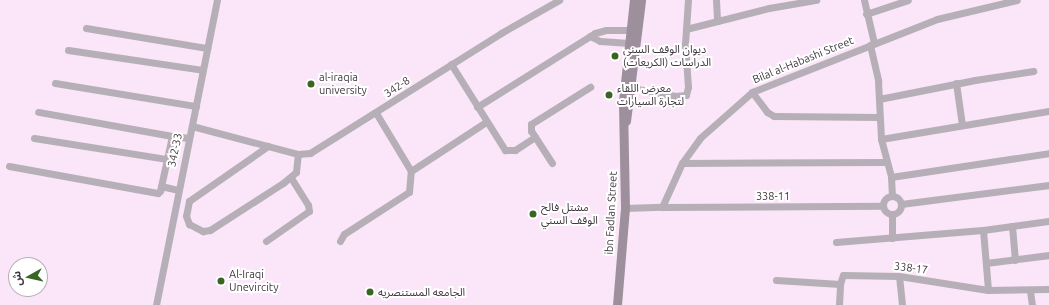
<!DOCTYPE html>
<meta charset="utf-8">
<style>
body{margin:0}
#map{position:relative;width:1049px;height:305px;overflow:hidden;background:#fae6f8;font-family:Ubuntu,"Noto Sans Arabic",sans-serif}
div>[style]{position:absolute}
.street>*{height:7px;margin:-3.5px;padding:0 3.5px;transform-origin:3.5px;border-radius:3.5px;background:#b7afb7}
.street>.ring{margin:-3.5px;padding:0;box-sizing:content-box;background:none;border:7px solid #b7afb7;border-radius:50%}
.secondary>*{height:9px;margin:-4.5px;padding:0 4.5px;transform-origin:4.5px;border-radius:4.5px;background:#9d909c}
.dots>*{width:11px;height:11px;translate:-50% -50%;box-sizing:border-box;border:2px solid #fff;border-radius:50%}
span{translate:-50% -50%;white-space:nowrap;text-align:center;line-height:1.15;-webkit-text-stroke:4px #fff;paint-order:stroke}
.poi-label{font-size:11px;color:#403940}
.left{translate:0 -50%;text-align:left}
.street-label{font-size:11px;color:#403940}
.north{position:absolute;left:8px;top:257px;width:40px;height:40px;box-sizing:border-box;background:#fff;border:1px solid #b3b0b3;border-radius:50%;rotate:262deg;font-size:11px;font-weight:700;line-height:16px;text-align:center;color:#403940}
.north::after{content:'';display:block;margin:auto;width:14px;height:18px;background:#386523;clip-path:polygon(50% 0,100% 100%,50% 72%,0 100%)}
</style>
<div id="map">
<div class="street">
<i style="left:716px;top:0;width:21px;rotate:87deg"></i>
<i style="left:864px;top:0;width:44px;rotate:76.9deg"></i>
<i style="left:866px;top:14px;width:44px;rotate:-18.4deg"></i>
<i style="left:86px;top:28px;width:123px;rotate:9.4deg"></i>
<i style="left:686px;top:29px;width:86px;rotate:-14.2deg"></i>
<i style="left:769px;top:8px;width:48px;rotate:-9.7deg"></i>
<i style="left:590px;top:36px;width:11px;rotate:27deg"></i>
<i style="left:600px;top:41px;width:29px;rotate:4deg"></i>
<i style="left:870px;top:45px;width:37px;rotate:77deg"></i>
<i style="left:878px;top:81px;width:58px;rotate:87deg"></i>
<i style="left:881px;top:139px;width:39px;rotate:75deg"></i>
<i style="left:891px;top:177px;width:19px;rotate:87deg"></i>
<i style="left:68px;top:50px;width:136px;rotate:8.4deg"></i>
<i style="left:451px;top:64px;width:102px;rotate:57.9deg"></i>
<i style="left:505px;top:150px;width:10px"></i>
<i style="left:515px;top:150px;width:24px;rotate:-33deg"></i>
<i style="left:55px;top:83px;width:143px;rotate:9.3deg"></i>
<i style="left:956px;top:83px;width:42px;rotate:81.9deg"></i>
<i style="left:632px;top:88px;width:44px;rotate:10.5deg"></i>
<i style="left:675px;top:96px;width:11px;rotate:-5deg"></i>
<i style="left:686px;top:95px;width:8px;rotate:-76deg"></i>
<i style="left:688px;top:87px;width:43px;rotate:-94deg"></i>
<i style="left:685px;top:44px;width:44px;rotate:-86.1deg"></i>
<i style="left:752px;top:92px;width:25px;rotate:53deg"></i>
<i style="left:767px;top:112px;width:8px;rotate:30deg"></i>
<i style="left:774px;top:116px;width:105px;rotate:0.5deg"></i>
<i style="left:879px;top:99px;width:98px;rotate:-11.2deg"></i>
<i style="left:975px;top:80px;width:59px;rotate:-8.8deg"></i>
<i style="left:477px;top:107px;width:139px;rotate:-32.1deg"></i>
<i style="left:595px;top:33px;width:11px;rotate:-15deg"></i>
<i style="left:606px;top:30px;width:24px"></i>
<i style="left:192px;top:126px;width:110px;rotate:14.8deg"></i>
<i style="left:298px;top:154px;width:12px;rotate:-5deg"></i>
<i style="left:310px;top:153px;width:226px;rotate:-32.1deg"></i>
<i style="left:501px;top:33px;width:67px;rotate:-29.6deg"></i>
<i style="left:172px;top:136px;width:17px;rotate:7deg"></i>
<i style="left:34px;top:138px;width:135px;rotate:9deg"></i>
<i style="left:881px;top:139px;width:170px;rotate:-9.5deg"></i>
<i style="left:268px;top:146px;width:96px;rotate:145.2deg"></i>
<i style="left:189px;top:201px;width:15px;rotate:101deg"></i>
<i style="left:186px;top:216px;width:9px;rotate:69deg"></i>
<i style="left:189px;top:224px;width:16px;rotate:27deg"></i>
<i style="left:203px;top:231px;width:7px;rotate:-8deg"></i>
<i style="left:210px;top:230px;width:87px;rotate:-32.8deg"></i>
<i style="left:283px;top:183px;width:17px;rotate:-40deg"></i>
<i style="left:296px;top:172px;width:18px;rotate:-84deg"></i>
<i style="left:552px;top:163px;width:38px;rotate:-123deg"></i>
<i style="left:531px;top:131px;width:7px;rotate:-90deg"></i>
<i style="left:531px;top:124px;width:70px;rotate:-32.1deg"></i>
<i style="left:682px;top:163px;width:203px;rotate:-0.3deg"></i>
<i style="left:9px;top:166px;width:151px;rotate:10.3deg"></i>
<i style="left:158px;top:193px;width:3px;rotate:-45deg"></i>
<i style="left:160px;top:191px;width:56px;rotate:-77.7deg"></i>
<i style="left:172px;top:136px;width:136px;rotate:-169.8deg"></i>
<i style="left:411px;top:171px;width:90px;rotate:-33.2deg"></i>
<i style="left:891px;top:177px;width:160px;rotate:-8.6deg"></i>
<i style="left:161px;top:186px;width:17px;rotate:13deg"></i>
<i class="ring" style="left:883px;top:196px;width:11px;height:11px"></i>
<i style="left:901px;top:204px;width:149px;rotate:-7.3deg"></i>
<i style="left:662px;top:207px;width:221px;rotate:-0.3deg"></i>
<i style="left:625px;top:208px;width:37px;rotate:-2deg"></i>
<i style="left:662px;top:207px;width:48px;rotate:-65.6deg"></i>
<i style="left:682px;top:163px;width:31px;rotate:-54deg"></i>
<i style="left:700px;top:138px;width:69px;rotate:-41.5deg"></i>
<i style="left:752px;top:92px;width:199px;rotate:-21.5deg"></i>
<i style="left:937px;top:19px;width:82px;rotate:-13.4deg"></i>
<i style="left:1012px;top:226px;width:34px;rotate:85deg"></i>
<i style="left:983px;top:230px;width:60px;rotate:85.2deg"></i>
<i style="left:892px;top:238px;width:24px;rotate:-90deg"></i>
<i style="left:266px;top:241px;width:52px;rotate:-34.9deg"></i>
<i style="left:309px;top:211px;width:6px;rotate:-99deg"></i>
<i style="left:308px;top:205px;width:32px;rotate:-122deg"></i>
<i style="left:340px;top:241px;width:8px;rotate:-60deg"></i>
<i style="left:344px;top:234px;width:77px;rotate:-32.9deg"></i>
<i style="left:409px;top:192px;width:21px;rotate:-85deg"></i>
<i style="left:411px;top:171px;width:68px;rotate:-121.1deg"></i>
<i style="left:836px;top:242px;width:147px;rotate:-4.7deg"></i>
<i style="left:983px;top:230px;width:67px;rotate:-7.8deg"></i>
<i style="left:986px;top:263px;width:64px;rotate:-7.2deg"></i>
<i style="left:899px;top:276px;width:29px;rotate:84deg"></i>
<i style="left:776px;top:280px;width:64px;rotate:3.6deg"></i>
<i style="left:840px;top:284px;width:9px;rotate:-72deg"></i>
<i style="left:843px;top:275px;width:56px;rotate:1deg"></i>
<i style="left:899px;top:276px;width:90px;rotate:8.9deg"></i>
<i style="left:988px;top:290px;width:61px;rotate:-0.9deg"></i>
<i style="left:1030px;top:291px;width:14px;rotate:82deg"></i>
<i style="left:156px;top:305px;width:311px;rotate:-78.7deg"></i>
<i style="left:839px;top:305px;width:21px;rotate:-87deg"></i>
</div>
<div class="secondary">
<i style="left:626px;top:121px;width:122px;rotate:-82.9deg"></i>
<i style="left:617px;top:305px;width:97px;rotate:-85.3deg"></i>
<i style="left:625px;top:208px;width:107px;rotate:-91.1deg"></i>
<i style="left:623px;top:101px;width:102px;rotate:-83.8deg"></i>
</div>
<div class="dots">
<i style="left:615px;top:56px;background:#386523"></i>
<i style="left:311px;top:84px;background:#386523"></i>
<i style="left:609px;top:95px;background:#386523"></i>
<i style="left:533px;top:214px;background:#386523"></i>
<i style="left:221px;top:281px;background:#386523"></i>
<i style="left:370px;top:292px;background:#386523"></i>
</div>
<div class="poi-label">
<span class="left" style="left:623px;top:56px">ديوان الوقف السني<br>الدراسات (الكريعات)</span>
<span class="left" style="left:319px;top:84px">al-iraqia<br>university</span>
<span class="left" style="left:617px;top:95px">معرض اللقاء<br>لتجارة السيارات</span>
<span class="left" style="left:541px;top:214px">مشتل فالح<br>الوقف السني</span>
<span class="left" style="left:229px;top:281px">Al-Iraqi<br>Unevircity</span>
<span class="left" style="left:378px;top:292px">الجامعه المستنصريه</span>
</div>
<div class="street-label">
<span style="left:803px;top:60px;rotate:-22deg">Bilal al-Habashi Street</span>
<span style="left:397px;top:87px;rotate:-33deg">342-8</span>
<span style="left:175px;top:150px;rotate:-78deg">342-33</span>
<span style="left:773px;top:196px">338-11</span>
<span style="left:611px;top:213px;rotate:-87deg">ibn Fadlan Street</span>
<span style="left:911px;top:268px;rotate:7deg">338-17</span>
</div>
<div class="north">ش</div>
</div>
